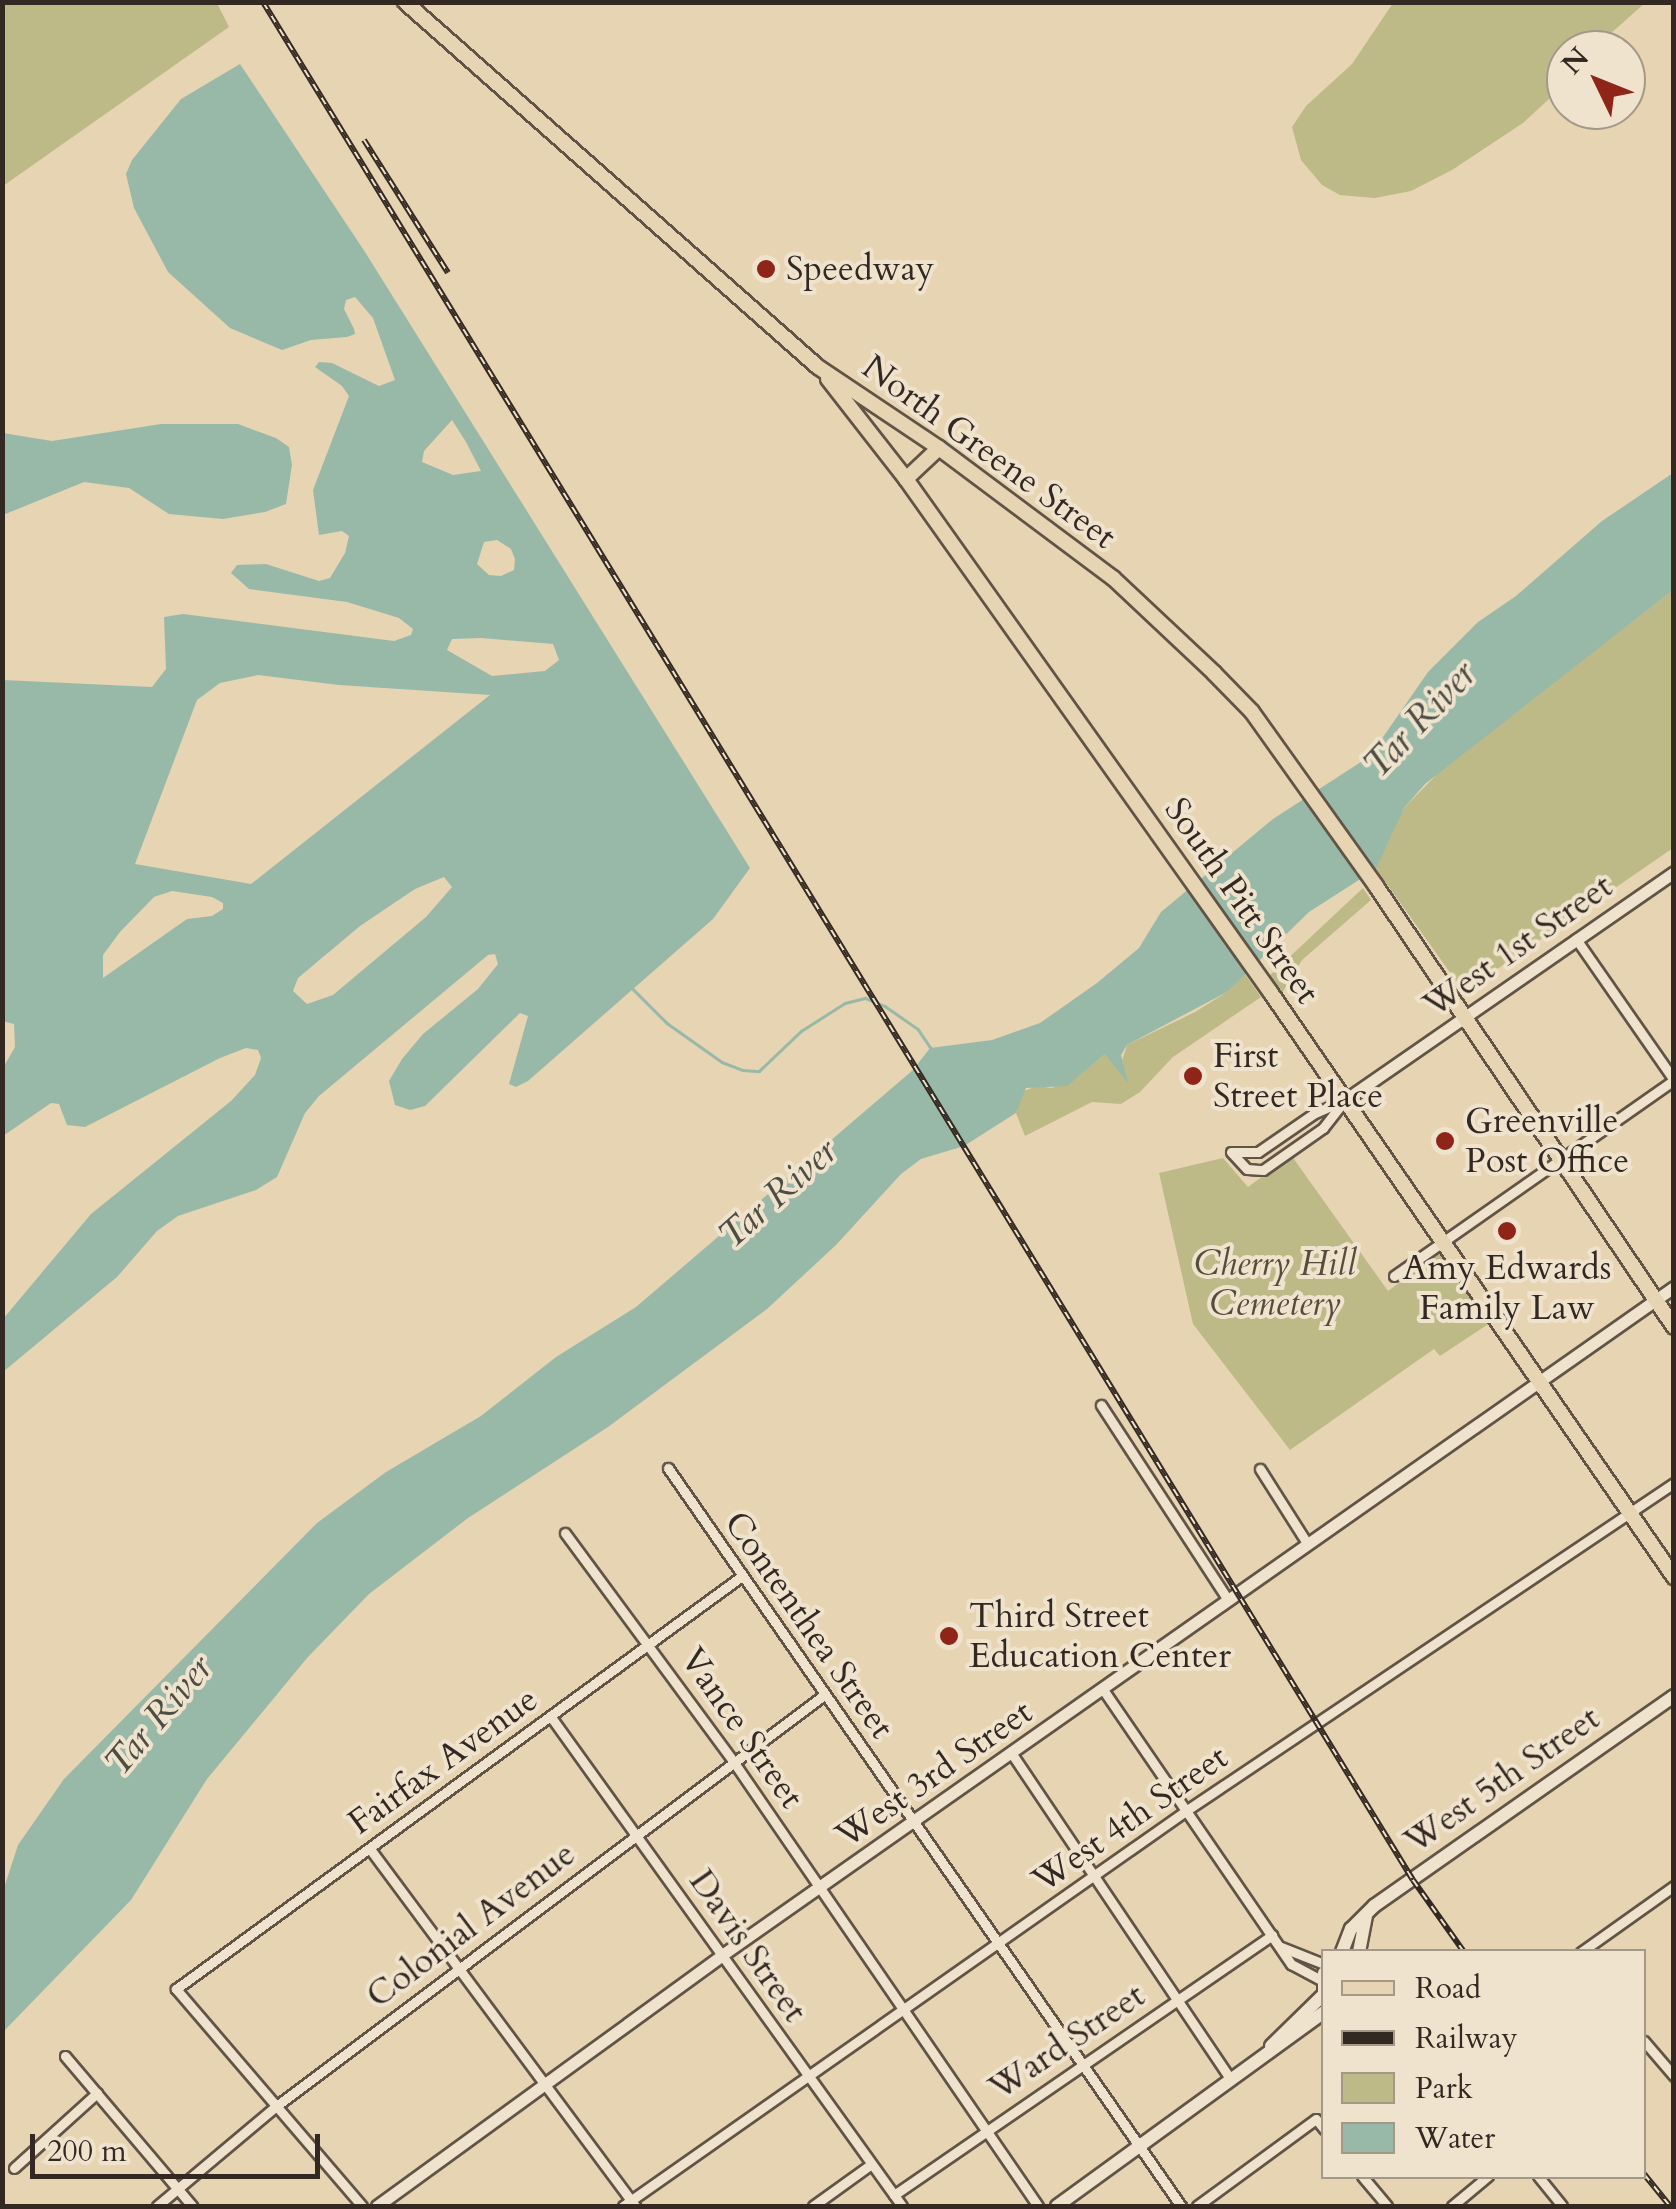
<!DOCTYPE html>
<style>
body{margin:0}
#map{position:relative;width:1676px;height:2209px;overflow:hidden;background:#e7d4b3;font-family:Cardo,serif}
div>[style]{position:absolute}
.green>*{inset:0;background:#beba87}
.water>*{inset:0;background:#98b9a8}
.stream>*{height:2.5px;margin:-1.25px;padding:0 1.25px;transform-origin:1.25px;border-radius:1.25px;background:#98b9a8}
.roads{filter:drop-shadow(2px 0 #615446) drop-shadow(-2px 0 #615446) drop-shadow(0 2px #615446) drop-shadow(0 -2px #615446)}
.minor>*{height:9px;margin:-4.5px;padding:0 4.5px;transform-origin:4.5px;border-radius:4.5px;background:#efe3ce}
.tertiary>*{height:11px;margin:-5.5px;padding:0 5.5px;transform-origin:5.5px;border-radius:5.5px;background:#efe3ce}
.secondary>*{height:12px;margin:-6px;padding:0 6px;transform-origin:6px;border-radius:6px;background:#efe3ce}
.primary>*{height:14px;margin:-7px;padding:0 7px;transform-origin:7px;border-radius:7px;background:#e7d4b3}
.rail>*{height:6px;margin-top:-3px;transform-origin:0;background:repeating-linear-gradient(90deg,#efe3ce 0 8px,#342922 0 16px);box-sizing:border-box;border-block:2px solid #342922}
.dots>*{width:28px;height:28px;translate:-50% -50%;box-sizing:border-box;border:5px solid #efe3ce;border-radius:50%}
span{translate:-50% -50%;white-space:nowrap;text-align:center;line-height:1.15;-webkit-text-stroke:8px #efe3ce;paint-order:stroke}
.poi-label{font-size:35px;color:#342922}
.left{translate:0 -50%;text-align:left}
.street-label{font-size:35px;color:#342922}
.park-label{font-size:35px;color:#564d3b;font-style:italic}
.water-label{font-size:38px;color:#4d4d44;font-style:italic}
.frame{position:absolute;inset:0;border:5px solid #342922;pointer-events:none}
.legend{position:absolute;left:1321px;top:1949px;width:325px;height:230px;box-sizing:border-box;background:#efe3ce;border:2px solid #a49989;margin:0;padding:12px 18px;list-style:none;font-size:30px;color:#342922}
.legend li{display:flex;align-items:center;gap:20px;height:50px}
.legend b{width:50px;border:2px solid #a49989}
.north{position:absolute;left:1546px;top:30px;width:100px;height:100px;box-sizing:border-box;background:#efe3ce;border:2px solid #a49989;border-radius:50%;rotate:313deg;font-size:28px;font-weight:700;line-height:40px;text-align:center;color:#342922}
.north::after{content:'';display:block;margin:auto;width:35px;height:45px;background:#8f2418;clip-path:polygon(50% 0,100% 100%,50% 72%,0 100%)}
.scale{position:absolute;left:30px;top:2134px;width:290px;height:45px;box-sizing:border-box;border:5px solid #342922;border-top:0;padding-left:12px;font-size:30px;line-height:35px;white-space:nowrap;color:#342922;-webkit-text-stroke:8px #efe3ce;paint-order:stroke}
</style>
<div id="map">
<div class="green">
<i style="clip-path:polygon(2px 3px,217px 3px,229px 27px,3px 186px)"></i>
<i style="clip-path:polygon(1393px 3px,1393px 2px,1645px 3px,1592px 50px,1566px 50px,1566px 80px,1549px 99px,1523px 123px,1452px 170px,1411px 191px,1375px 198px,1340px 195px,1322px 185px,1301px 160px,1292px 127px,1306px 106px,1352px 64px)"></i>
<i style="clip-path:polygon(1673px 590px,1673px 848px,1464px 992px,1376px 869px,1382px 849px,1404px 808px,1449px 762px)"></i>
<i style="clip-path:polygon(1363px 888px,1371px 900px,1302px 960px,1282px 993px,1274px 989px,1268px 977px)"></i>
<i style="clip-path:polygon(1244px 973px,1261px 997px,1173px 1057px,1140px 1092px,1121px 1104px,1092px 1102px,1025px 1136px,1016px 1113px,1021px 1092px,1037px 1086px,1052px 1088px,1081px 1074px,1105px 1054px,1122px 1061px,1127px 1045px,1195px 1012px,1227px 992px)"></i>
<i style="clip-path:polygon(1291px 1155px,1388px 1291px,1441px 1253px,1490px 1323px,1440px 1356px,1434px 1349px,1290px 1450px,1193px 1324px,1159px 1173px,1223px 1158px,1248px 1187px)"></i>
</div>
<div class="water">
<i style="clip-path:polygon(evenodd,240px 64px,365px 252px,750px 868px,713px 919px,528px 1081px,516px 1087px,509px 1084px,528px 1016px,520px 1013px,425px 1106px,410px 1110px,395px 1105px,389px 1081px,402px 1059px,423px 1034px,478px 989px,498px 964px,495px 954px,488px 955px,319px 1096px,305px 1113px,277px 1177px,256px 1190px,178px 1216px,157px 1231px,117px 1277px,3px 1372px,3px 1319px,91px 1214px,231px 1101px,255px 1075px,261px 1058px,258px 1050px,246px 1048px,220px 1058px,85px 1127px,67px 1125px,59px 1104px,51px 1103px,3px 1136px,3px 1068px,15px 1047px,14px 1024px,2px 1021px,3px 680px,152px 687px,166px 669px,164px 617px,183px 614px,394px 641px,411px 635px,413px 629px,399px 618px,347px 602px,249px 589px,231px 573px,237px 565px,266px 564px,319px 581px,330px 578px,345px 553px,349px 536px,342px 531px,319px 535px,313px 490px,349px 396px,342px 386px,315px 367px,319px 362px,332px 363px,379px 386px,395px 380px,373px 318px,355px 297px,346px 300px,344px 309px,354px 329px,355px 334px,347px 337px,311px 340px,282px 350px,230px 328px,168px 272px,134px 208px,126px 174px,132px 160px,181px 99px,240px 64px,452px 420px,466px 442px,481px 471px,453px 475px,422px 462px,424px 451px,452px 420px,240px 64px,497px 540px,511px 549px,515px 559px,514px 570px,501px 576px,489px 575px,477px 564px,484px 542px,497px 540px,240px 64px,481px 638px,553px 644px,559px 660px,545px 671px,492px 676px,447px 650px,452px 639px,481px 638px,240px 64px,258px 675px,339px 685px,490px 695px,251px 884px,135px 864px,197px 700px,220px 683px,258px 675px,240px 64px,444px 877px,452px 887px,426px 917px,333px 995px,307px 1004px,293px 991px,298px 978px,360px 926px,415px 889px,444px 877px,240px 64px,172px 891px,212px 897px,223px 903px,223px 909px,212px 916px,187px 919px,103px 978px,103px 955px,120px 932px,154px 897px,172px 891px)"></i>
<i style="clip-path:polygon(161px 424px,238px 424px,276px 438px,289px 447px,292px 465px,286px 504px,265px 512px,223px 519px,169px 514px,129px 488px,84px 482px,3px 515px,3px 433px,52px 441px)"></i>
<i style="clip-path:polygon(1673px 473px,1673px 590px,1425px 784px,1404px 808px,1376px 869px,1309px 912px,1227px 992px,1127px 1045px,1121px 1055px,1128px 1083px,1105px 1054px,1067px 1086px,1026px 1088px,1016px 1113px,964px 1146px,921px 1159px,901px 1174px,836px 1245px,767px 1309px,608px 1427px,468px 1518px,369px 1594px,307px 1658px,207px 1779px,131px 1900px,3px 2032px,3px 1891px,18px 1845px,64px 1779px,317px 1523px,386px 1472px,481px 1416px,556px 1357px,636px 1307px,913px 1070px,930px 1048px,992px 1040px,1040px 1023px,1097px 983px,1139px 948px,1161px 912px,1273px 819px,1370px 756px,1428px 672px,1478px 622px,1516px 596px,1602px 521px)"></i>
</div>
<div class="stream">
<i style="left:632px;top:988px;width:49px;rotate:45deg"></i>
<i style="left:667px;top:1023px;width:67px;rotate:35.3deg"></i>
<i style="left:722px;top:1062px;width:22px;rotate:21deg"></i>
<i style="left:743px;top:1070px;width:16px;rotate:4deg"></i>
<i style="left:759px;top:1071px;width:58px;rotate:-43.6deg"></i>
<i style="left:801px;top:1031px;width:52px;rotate:-32.5deg"></i>
<i style="left:845px;top:1003px;width:21px;rotate:-14deg"></i>
<i style="left:865px;top:998px;width:22px;rotate:22deg"></i>
<i style="left:885px;top:1006px;width:40px;rotate:34.9deg"></i>
<i style="left:918px;top:1029px;width:23px;rotate:56deg"></i>
</div>
<div class="roads">
<div class="minor">
<i style="left:1576px;top:939px;width:172px;rotate:55.2deg"></i>
<i style="left:1231px;top:1152px;width:23px;rotate:47deg"></i>
<i style="left:1247px;top:1169px;width:16px;rotate:4deg"></i>
<i style="left:1263px;top:1170px;width:73px;rotate:-35deg"></i>
<i style="left:1323px;top:1128px;width:36px;rotate:-52deg"></i>
<i style="left:1233px;top:1152px;width:25px"></i>
<i style="left:1258px;top:1152px;width:67px;rotate:-34.6deg"></i>
<i style="left:1313px;top:1114px;width:35px;rotate:-24deg"></i>
<i style="left:1394px;top:1276px;width:342px;rotate:-35deg"></i>
<i style="left:1101px;top:1405px;width:233px;rotate:56.9deg"></i>
<i style="left:668px;top:1468px;width:899px;rotate:55.2deg"></i>
<i style="left:1260px;top:1469px;width:88px;rotate:57.6deg"></i>
<i style="left:565px;top:1533px;width:287px;rotate:53.6deg"></i>
<i style="left:735px;top:1764px;width:536px;rotate:55.57deg"></i>
<i style="left:1102px;top:1688px;width:335px;rotate:55.6deg"></i>
<i style="left:1291px;top:1964px;width:34px;rotate:28deg"></i>
<i style="left:551px;top:1717px;width:602px;rotate:54.33deg"></i>
<i style="left:1012px;top:1754px;width:391px;rotate:56.1deg"></i>
<i style="left:370px;top:1849px;width:445px;rotate:53.4deg"></i>
<i style="left:1281px;top:1947px;width:46px;rotate:21.6deg"></i>
<i style="left:1581px;top:1952px;width:114px;rotate:-35.4deg"></i>
<i style="left:1644px;top:2041px;width:46px;rotate:49.4deg"></i>
<i style="left:65px;top:2056px;width:197px;rotate:49.7deg"></i>
<i style="left:14px;top:2168px;width:112px;rotate:-42.1deg"></i>
<i style="left:1362px;top:2176px;width:39px;rotate:50deg"></i>
<i style="left:1538px;top:2176px;width:38px;rotate:51deg"></i>
<i style="left:894px;top:2195px;width:459px;rotate:-34.5deg"></i>
<i style="left:157px;top:2206px;width:154px;rotate:-40deg"></i>
<i style="left:275px;top:2107px;width:686px;rotate:-36.89deg"></i>
<i style="left:362px;top:2206px;width:286px;rotate:-130.6deg"></i>
<i style="left:176px;top:1989px;width:701px;rotate:-36.12deg"></i>
<i style="left:623px;top:2206px;width:689px;rotate:-35.07deg"></i>
<i style="left:1187px;top:1810px;width:587px;rotate:-33.88deg"></i>
<i style="left:813px;top:2206px;width:70px;rotate:-35.7deg"></i>
<i style="left:1197px;top:2206px;width:147px;rotate:-36.2deg"></i>
<i style="left:1316px;top:2119px;width:13px;rotate:51deg"></i>
<i style="left:1452px;top:2206px;width:47px;rotate:-39.8deg"></i>
</div>
<div class="tertiary">
<i style="left:1345px;top:1100px;width:400px;rotate:-34.7deg"></i>
<i style="left:377px;top:2206px;width:427px;rotate:-36deg"></i>
<i style="left:722px;top:1955px;width:1163px;rotate:-35.06deg"></i>
</div>
<div class="secondary">
<i style="left:1342px;top:1952px;width:25px;rotate:-69deg"></i>
<i style="left:1351px;top:1929px;width:33px;rotate:-45deg"></i>
<i style="left:1374px;top:1906px;width:366px;rotate:-35deg"></i>
<i style="left:1359px;top:1952px;width:37px;rotate:-79deg"></i>
<i style="left:1324px;top:1973px;width:23px;rotate:90deg"></i>
<i style="left:1271px;top:2046px;width:73px;rotate:-44.4deg"></i>
<i style="left:1057px;top:2206px;width:330px;rotate:-36deg"></i>
</div>
<div class="primary">
<i style="left:405px;top:2px;width:551px;rotate:41.47deg"></i>
<i style="left:818px;top:367px;width:146px;rotate:33.8deg"></i>
<i style="left:939px;top:448px;width:217px;rotate:36.8deg"></i>
<i style="left:1113px;top:578px;width:139px;rotate:43.2deg"></i>
<i style="left:1214px;top:673px;width:54px;rotate:45.7deg"></i>
<i style="left:1252px;top:712px;width:214px;rotate:54.5deg"></i>
<i style="left:1376px;top:886px;width:532px;rotate:55.95deg"></i>
<i style="left:828px;top:379px;width:127px;rotate:52deg"></i>
<i style="left:906px;top:479px;width:630px;rotate:54.62deg"></i>
<i style="left:1271px;top:993px;width:710px;rotate:55.39deg"></i>
<i style="left:906px;top:479px;width:45px;rotate:-43.2deg"></i>
</div>
</div>
<div class="rail">
<i style="left:263px;top:2px;width:2202px;rotate:58.52deg"></i>
<i style="left:1413px;top:1880px;width:88px;rotate:54.7deg"></i>
<i style="left:364px;top:140px;width:157px;rotate:57.7deg"></i>
<i style="left:1644px;top:2174px;width:41px;rotate:50.9deg"></i>
</div>
<div class="dots">
<i style="left:766px;top:269px;background:#8f2418"></i>
<i style="left:1193px;top:1076px;background:#8f2418"></i>
<i style="left:1445px;top:1141px;background:#8f2418"></i>
<i style="left:1507px;top:1231px;background:#8f2418"></i>
<i style="left:949px;top:1636px;background:#8f2418"></i>
</div>
<div class="poi-label">
<span class="left" style="left:786px;top:269px">Speedway</span>
<span class="left" style="left:1213px;top:1076px">First<br>Street Place</span>
<span class="left" style="left:1465px;top:1141px">Greenville<br>Post Office</span>
<span style="left:1507px;top:1288px">Amy Edwards<br>Family Law</span>
<span class="left" style="left:969px;top:1636px">Third Street<br>Education Center</span>
</div>
<div class="street-label">
<span style="left:989px;top:452px;rotate:36deg">North Greene Street</span>
<span style="left:1242px;top:901px;rotate:55deg">South Pitt Street</span>
<span style="left:1518px;top:946px;rotate:-35deg">West 1st Street</span>
<span style="left:809px;top:1625px;rotate:55deg">Contenthea Street</span>
<span style="left:742px;top:1728px;rotate:55deg">Vance Street</span>
<span style="left:443px;top:1761px;rotate:-36deg">Fairfax Avenue</span>
<span style="left:934px;top:1774px;rotate:-35deg">West 3rd Street</span>
<span style="left:1502px;top:1780px;rotate:-35deg">West 5th Street</span>
<span style="left:1130px;top:1819px;rotate:-35deg">West 4th Street</span>
<span style="left:471px;top:1925px;rotate:-37deg">Colonial Avenue</span>
<span style="left:748px;top:1946px;rotate:55deg">Davis Street</span>
<span style="left:1067px;top:2042px;rotate:-34deg">Ward Street</span>
</div>
<div class="park-label">
<span style="left:1275px;top:1284px">Cherry Hill<br>Cemetery</span>
</div>
<div class="water-label">
<span style="left:1420px;top:720px;rotate:-47deg">Tar River</span>
<span style="left:778px;top:1194px;rotate:-42deg">Tar River</span>
<span style="left:159px;top:1716px;rotate:-50deg">Tar River</span>
</div>
<div class="frame"></div>
<ul class="legend">
<li><b style="height:12px;background:#e7d4b3"></b>Road</li>
<li><b style="height:12px;background:#342922"></b>Railway</li>
<li><b style="height:28px;background:#beba87"></b>Park</li>
<li><b style="height:28px;background:#98b9a8"></b>Water</li>
</ul>
<div class="north">N</div>
<div class="scale">200 m</div>
</div>
